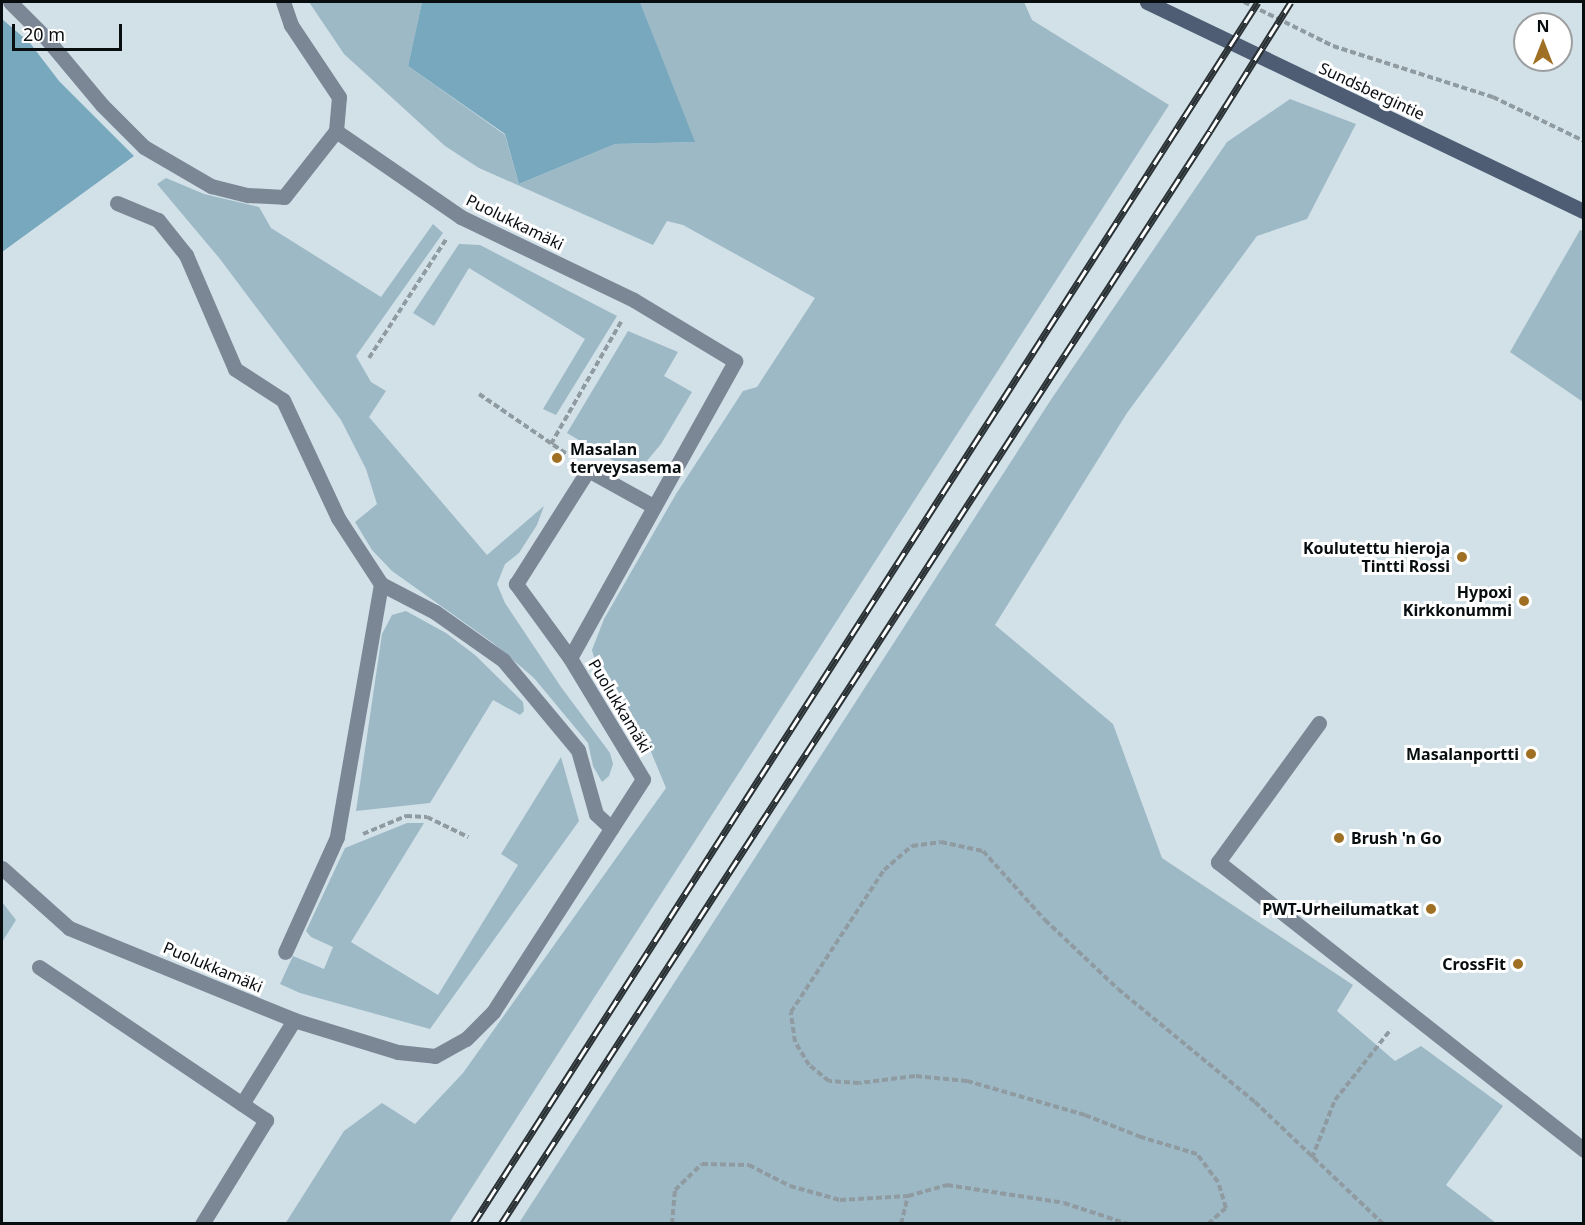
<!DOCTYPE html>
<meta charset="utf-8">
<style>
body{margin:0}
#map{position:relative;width:1585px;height:1225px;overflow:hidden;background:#d2e1e8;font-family:"Noto Sans",sans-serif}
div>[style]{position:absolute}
.green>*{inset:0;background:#9db9c6}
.forest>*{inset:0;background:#78a8bd}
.path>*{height:4px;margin-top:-2px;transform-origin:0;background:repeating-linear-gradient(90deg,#8f9ba1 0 6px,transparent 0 9px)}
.service>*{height:15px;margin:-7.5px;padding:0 7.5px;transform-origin:7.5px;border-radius:7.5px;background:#7c8796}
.minor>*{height:15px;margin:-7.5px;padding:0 7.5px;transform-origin:7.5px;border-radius:7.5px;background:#7c8796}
.secondary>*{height:15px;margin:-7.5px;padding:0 7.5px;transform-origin:7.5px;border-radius:7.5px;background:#4e5d73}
.rail>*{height:7px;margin-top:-3.5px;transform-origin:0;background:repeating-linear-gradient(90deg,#fff 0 14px,#2a3134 0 28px);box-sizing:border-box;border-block:2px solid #2a3134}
.dots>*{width:16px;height:16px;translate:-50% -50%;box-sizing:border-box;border:3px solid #fff;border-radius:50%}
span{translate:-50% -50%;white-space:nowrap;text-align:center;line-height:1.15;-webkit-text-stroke:6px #fff;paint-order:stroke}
.street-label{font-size:16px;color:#080d0f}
.poi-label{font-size:16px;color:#080d0f;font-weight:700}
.left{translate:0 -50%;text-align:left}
.right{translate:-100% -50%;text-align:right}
.frame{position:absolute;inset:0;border:3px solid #080d0f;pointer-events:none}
.north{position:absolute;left:1513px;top:12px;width:60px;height:60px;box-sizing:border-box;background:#fff;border:2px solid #9c9e9f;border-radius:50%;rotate:0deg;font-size:16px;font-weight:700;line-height:24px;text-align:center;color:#080d0f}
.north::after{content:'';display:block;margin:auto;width:21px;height:27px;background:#9f7023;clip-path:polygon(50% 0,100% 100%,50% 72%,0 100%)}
.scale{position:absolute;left:12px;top:24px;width:110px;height:27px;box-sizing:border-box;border:3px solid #080d0f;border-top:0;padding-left:8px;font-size:18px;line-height:21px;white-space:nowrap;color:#080d0f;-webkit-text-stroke:4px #fff;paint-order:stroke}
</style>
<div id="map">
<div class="green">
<i style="clip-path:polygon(309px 2px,422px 2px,408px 66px,505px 135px,519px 184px,615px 144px,694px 142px,640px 2px,1024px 2px,1032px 20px,1169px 105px,449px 1223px,285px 1224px,344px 1131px,382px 1103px,415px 1124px,463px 1073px,666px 788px,649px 747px,599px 675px,592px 650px,604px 619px,676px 494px,743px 391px,757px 387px,815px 298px,683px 225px,667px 221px,653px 245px,479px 168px,445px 146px,344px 54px)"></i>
<i style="clip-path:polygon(1290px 99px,1356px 124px,1307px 219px,1257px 236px,1127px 413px,995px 625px,1113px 724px,1162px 858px,1353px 985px,1337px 1011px,1395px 1061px,1421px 1046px,1503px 1106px,1446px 1185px,1496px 1223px,519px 1223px,1052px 398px,1227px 142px)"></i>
<i style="clip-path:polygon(166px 178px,204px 194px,259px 207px,271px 228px,381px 297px,433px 224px,443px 233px,356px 356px,371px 382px,386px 391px,369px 417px,487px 555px,544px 506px,537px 525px,519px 553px,505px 564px,497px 584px,505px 603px,561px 687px,610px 753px,613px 764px,609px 776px,602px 782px,593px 766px,588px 743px,534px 678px,493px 643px,392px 571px,372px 550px,355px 522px,377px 504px,366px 469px,341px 420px,220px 259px,157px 184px)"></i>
<i style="clip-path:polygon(1580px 230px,1584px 231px,1583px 402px,1510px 352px)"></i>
<i style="clip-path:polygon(459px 244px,480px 245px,617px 316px,556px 415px,543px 409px,585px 339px,469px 268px,434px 326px,413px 313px)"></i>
<i style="clip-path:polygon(628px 331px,678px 352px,664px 376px,692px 392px,661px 444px,636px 474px,567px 433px)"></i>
<i style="clip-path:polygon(406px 611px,446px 633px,475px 655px,523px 702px,524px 711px,520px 715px,493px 700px,430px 803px,356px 811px,382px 634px,392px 615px)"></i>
<i style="clip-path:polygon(561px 757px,579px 821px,430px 1029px,300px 993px,280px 984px,293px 956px,324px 969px,333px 947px,311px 937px,306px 931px,345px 848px,407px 823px,424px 823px,351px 942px,438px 995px,518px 865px,501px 854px)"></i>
<i style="clip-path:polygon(2px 902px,16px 920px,2px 942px)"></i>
</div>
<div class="forest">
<i style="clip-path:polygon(422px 2px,640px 2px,695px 142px,615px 144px,519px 184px,505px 134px,408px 66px)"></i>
<i style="clip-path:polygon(2px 19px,30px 43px,59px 81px,134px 156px,2px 252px)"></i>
</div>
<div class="path">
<i style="left:1244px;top:2px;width:99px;rotate:26.3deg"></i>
<i style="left:1333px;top:46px;width:168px;rotate:17.7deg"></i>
<i style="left:1493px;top:97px;width:101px;rotate:25.8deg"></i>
<i style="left:369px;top:358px;width:143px;rotate:-57deg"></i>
<i style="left:479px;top:394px;width:108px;rotate:34.4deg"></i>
<i style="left:551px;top:444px;width:141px;rotate:-60.2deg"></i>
<i style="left:363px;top:834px;width:47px;rotate:-22.7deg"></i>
<i style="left:406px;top:816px;width:21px;rotate:3deg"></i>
<i style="left:427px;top:817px;width:46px;rotate:26deg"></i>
<i style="left:1312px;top:1158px;width:62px;rotate:-68.4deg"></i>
<i style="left:1335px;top:1100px;width:90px;rotate:-51.7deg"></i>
<i style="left:672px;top:1224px;width:34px;rotate:-85deg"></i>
<i style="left:675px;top:1190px;width:37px;rotate:-44deg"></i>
<i style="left:702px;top:1164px;width:47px;rotate:1.2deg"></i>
<i style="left:749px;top:1165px;width:46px;rotate:27.1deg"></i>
<i style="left:790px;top:1186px;width:52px;rotate:15.6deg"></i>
<i style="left:840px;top:1200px;width:68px;rotate:-3.4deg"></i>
<i style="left:901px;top:1224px;width:29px;rotate:-76deg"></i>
<i style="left:908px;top:1196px;width:41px;rotate:-15.8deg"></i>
<i style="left:947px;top:1185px;width:118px;rotate:8.7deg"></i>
<i style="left:1064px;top:1203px;width:67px;rotate:18.2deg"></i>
<i style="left:1208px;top:1224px;width:24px;rotate:-42deg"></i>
<i style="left:1226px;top:1208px;width:27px;rotate:-107deg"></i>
<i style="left:1218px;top:1182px;width:35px;rotate:-127deg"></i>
<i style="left:1197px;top:1154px;width:59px;rotate:-163.1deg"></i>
<i style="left:1141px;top:1137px;width:60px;rotate:-158.6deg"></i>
<i style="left:1085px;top:1115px;width:123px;rotate:-163.9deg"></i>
<i style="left:967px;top:1081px;width:52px;rotate:-174.5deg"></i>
<i style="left:915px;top:1076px;width:56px;rotate:172.9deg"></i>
<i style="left:859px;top:1083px;width:30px;rotate:-176deg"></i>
<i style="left:829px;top:1081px;width:26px;rotate:-141deg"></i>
<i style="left:809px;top:1065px;width:27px;rotate:-121deg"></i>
<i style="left:795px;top:1042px;width:30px;rotate:-98deg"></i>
<i style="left:791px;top:1012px;width:170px;rotate:-56.8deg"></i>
<i style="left:884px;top:870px;width:37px;rotate:-41deg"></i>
<i style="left:912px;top:846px;width:29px;rotate:-8deg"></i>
<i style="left:941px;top:842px;width:43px;rotate:12.1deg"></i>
<i style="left:983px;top:851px;width:93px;rotate:48.1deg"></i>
<i style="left:1045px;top:920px;width:100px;rotate:43.4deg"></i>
<i style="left:1118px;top:989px;width:178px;rotate:39.5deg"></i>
<i style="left:1255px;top:1102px;width:177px;rotate:43.6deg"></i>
</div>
<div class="service">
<i style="left:10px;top:2px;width:51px;rotate:45deg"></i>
<i style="left:46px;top:38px;width:87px;rotate:50.1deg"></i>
<i style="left:102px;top:105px;width:59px;rotate:45deg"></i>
<i style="left:144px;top:147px;width:78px;rotate:30.2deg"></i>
<i style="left:211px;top:186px;width:38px;rotate:14deg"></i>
<i style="left:248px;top:195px;width:36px;rotate:3deg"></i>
<i style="left:284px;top:197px;width:84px;rotate:-51.8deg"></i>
<i style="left:336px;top:131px;width:34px;rotate:-85deg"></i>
<i style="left:339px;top:97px;width:87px;rotate:-123.7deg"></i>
<i style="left:291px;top:25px;width:24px;rotate:-109deg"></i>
<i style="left:117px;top:203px;width:44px;rotate:22.5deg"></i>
<i style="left:158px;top:220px;width:45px;rotate:51.3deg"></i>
<i style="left:186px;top:255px;width:124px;rotate:66.7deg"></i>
<i style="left:235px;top:369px;width:57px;rotate:32.9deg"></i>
<i style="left:283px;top:400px;width:130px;rotate:65deg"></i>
<i style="left:338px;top:518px;width:79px;rotate:56.9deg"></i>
<i style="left:381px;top:584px;width:257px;rotate:99.9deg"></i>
<i style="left:337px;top:837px;width:126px;rotate:114.3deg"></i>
<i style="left:381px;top:584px;width:61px;rotate:27.4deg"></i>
<i style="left:435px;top:612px;width:83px;rotate:35.2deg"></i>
<i style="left:503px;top:660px;width:117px;rotate:50.2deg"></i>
<i style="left:578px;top:750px;width:66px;rotate:74.3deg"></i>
<i style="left:596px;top:814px;width:21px;rotate:43deg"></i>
<i style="left:570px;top:658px;width:92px;rotate:-126.1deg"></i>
<i style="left:516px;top:584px;width:135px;rotate:-57.7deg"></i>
<i style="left:588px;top:470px;width:74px;rotate:29deg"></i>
<i style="left:1319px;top:723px;width:172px;rotate:126deg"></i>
<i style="left:1218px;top:862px;width:466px;rotate:38.2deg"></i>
<i style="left:39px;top:967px;width:274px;rotate:34deg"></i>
<i style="left:266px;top:1120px;width:122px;rotate:121.6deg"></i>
<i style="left:242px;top:1104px;width:99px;rotate:-58.2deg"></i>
</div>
<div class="minor">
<i style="left:2px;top:868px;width:90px;rotate:41.8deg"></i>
<i style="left:69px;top:928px;width:243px;rotate:22.2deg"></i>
<i style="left:294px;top:1020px;width:109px;rotate:17.1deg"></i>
<i style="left:398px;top:1052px;width:37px;rotate:6deg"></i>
<i style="left:435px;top:1056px;width:35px;rotate:-29deg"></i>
<i style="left:466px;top:1039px;width:38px;rotate:-45deg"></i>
<i style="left:493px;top:1012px;width:277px;rotate:-57.2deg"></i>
<i style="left:643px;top:779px;width:141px;rotate:-121.1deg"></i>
<i style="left:570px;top:658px;width:340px;rotate:-60.9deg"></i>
<i style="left:735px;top:361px;width:118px;rotate:-148.9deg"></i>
<i style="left:634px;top:300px;width:192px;rotate:-154.4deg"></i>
<i style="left:461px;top:217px;width:152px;rotate:-145.5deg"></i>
</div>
<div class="secondary">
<i style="left:1147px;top:2px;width:484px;rotate:25.6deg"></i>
</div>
<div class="rail">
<i style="left:473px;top:1224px;width:1452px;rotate:-57.28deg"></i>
<i style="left:501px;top:1224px;width:1303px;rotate:-57.03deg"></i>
<i style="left:1210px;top:131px;width:152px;rotate:-57.9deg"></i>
</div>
<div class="dots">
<i style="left:557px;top:458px;background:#9f7023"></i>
<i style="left:1462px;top:557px;background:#9f7023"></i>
<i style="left:1524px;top:601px;background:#9f7023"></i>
<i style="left:1531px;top:754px;background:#9f7023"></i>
<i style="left:1339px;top:838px;background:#9f7023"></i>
<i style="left:1431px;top:909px;background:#9f7023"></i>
<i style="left:1518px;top:964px;background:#9f7023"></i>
</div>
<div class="street-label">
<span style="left:1372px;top:91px;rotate:25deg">Sundsbergintie</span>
<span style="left:515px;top:222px;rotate:26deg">Puolukkamäki</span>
<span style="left:620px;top:706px;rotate:59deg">Puolukkamäki</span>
<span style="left:213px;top:967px;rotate:23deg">Puolukkamäki</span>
</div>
<div class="poi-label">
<span class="left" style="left:570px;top:458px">Masalan<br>terveysasema</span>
<span class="right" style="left:1450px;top:557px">Koulutettu hieroja<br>Tintti Rossi</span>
<span class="right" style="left:1512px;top:601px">Hypoxi<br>Kirkkonummi</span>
<span class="right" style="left:1519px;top:754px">Masalanportti</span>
<span class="left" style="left:1351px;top:838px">Brush 'n Go</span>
<span class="right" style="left:1419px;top:909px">PWT-Urheilumatkat</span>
<span class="right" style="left:1506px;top:964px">CrossFit</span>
</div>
<div class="frame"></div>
<div class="north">N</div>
<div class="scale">20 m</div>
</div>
